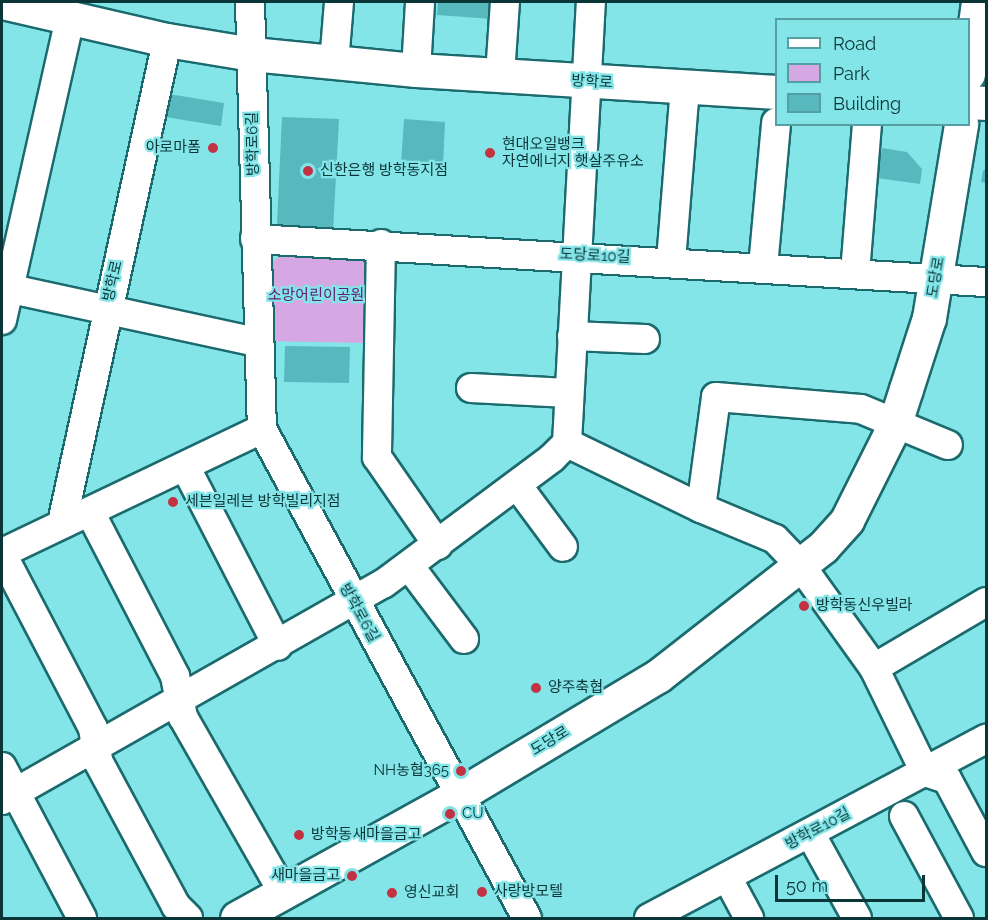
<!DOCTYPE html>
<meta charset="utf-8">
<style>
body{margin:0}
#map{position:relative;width:988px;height:920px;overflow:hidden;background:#84e5e9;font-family:Raleway,"Noto Sans KR",sans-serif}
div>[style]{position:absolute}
.green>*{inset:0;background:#d6a8e3}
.building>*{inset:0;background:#57b9bd}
.roads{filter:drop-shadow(2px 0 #1b6a6e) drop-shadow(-2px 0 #1b6a6e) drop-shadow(0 2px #1b6a6e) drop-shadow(0 -2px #1b6a6e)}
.minor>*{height:28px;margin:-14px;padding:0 14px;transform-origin:14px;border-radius:14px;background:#fff}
.major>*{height:33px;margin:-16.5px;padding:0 16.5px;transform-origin:16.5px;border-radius:16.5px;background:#fff}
.dots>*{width:16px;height:16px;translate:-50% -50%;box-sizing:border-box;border:3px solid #84e5e9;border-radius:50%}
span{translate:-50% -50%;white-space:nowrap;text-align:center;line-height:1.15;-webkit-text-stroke:4.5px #84e5e9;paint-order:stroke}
.street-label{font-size:15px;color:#0a3637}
.poi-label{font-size:15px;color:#0a3637}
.left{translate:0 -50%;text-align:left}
.right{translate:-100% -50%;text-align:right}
.park-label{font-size:15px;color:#632073}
.frame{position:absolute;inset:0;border:3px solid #0a3637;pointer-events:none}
.legend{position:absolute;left:775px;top:18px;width:195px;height:108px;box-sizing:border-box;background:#84e5e9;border:2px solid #539fa2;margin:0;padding:8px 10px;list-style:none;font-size:18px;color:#0a3637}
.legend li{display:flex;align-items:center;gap:12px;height:30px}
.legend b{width:30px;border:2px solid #539fa2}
.scale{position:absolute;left:775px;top:875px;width:150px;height:27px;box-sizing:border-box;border:3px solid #0a3637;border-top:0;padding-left:8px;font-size:18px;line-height:21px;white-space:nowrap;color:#0a3637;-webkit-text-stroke:4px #84e5e9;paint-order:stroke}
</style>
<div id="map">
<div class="green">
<i style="clip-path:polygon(287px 249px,370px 252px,368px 343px,263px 341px,263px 271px)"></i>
</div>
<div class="building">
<i style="clip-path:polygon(438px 2px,494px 2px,493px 19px,437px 15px)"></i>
<i style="clip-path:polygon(169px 94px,224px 103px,221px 126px,165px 117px)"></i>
<i style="clip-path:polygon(282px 117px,339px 119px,333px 232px,285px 231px,277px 223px)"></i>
<i style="clip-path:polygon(404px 119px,445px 122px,443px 167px,401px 164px)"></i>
<i style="clip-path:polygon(882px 148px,907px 152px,922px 169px,920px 184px,877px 178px)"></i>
<i style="clip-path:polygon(986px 168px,986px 183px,981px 182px,983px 171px)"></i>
<i style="clip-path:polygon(285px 346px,350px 347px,349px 383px,284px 382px)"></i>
</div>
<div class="roads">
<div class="minor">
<i style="left:250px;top:2px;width:427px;rotate:88.4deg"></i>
<i style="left:262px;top:429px;width:556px;rotate:61.55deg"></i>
<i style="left:334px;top:63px;width:61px;rotate:-85.3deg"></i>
<i style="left:416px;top:70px;width:68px;rotate:-86.6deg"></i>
<i style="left:500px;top:75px;width:73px;rotate:-86.1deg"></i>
<i style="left:255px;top:239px;width:732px;rotate:3.37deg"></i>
<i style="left:381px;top:244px;width:213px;rotate:91.1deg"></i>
<i style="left:377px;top:457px;width:107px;rotate:55.3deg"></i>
<i style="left:671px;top:261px;width:175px;rotate:-85.4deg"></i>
<i style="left:763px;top:267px;width:145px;rotate:-84.8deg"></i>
<i style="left:855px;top:273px;width:149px;rotate:-85.4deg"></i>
<i style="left:2px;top:287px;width:261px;rotate:12.2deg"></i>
<i style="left:2px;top:320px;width:310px;rotate:-77.3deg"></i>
<i style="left:572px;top:336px;width:73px;rotate:2.4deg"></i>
<i style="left:471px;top:388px;width:97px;rotate:3deg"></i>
<i style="left:567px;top:443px;width:149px;rotate:25.9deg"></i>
<i style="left:701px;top:508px;width:80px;rotate:22.7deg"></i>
<i style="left:775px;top:539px;width:37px;rotate:46deg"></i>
<i style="left:801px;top:566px;width:125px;rotate:54.4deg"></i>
<i style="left:874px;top:668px;width:116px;rotate:63.9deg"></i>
<i style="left:925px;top:772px;width:23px;rotate:18deg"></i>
<i style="left:947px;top:779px;width:83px;rotate:61.9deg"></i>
<i style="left:186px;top:468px;width:200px;rotate:62.7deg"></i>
<i style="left:517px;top:485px;width:77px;rotate:53.4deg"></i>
<i style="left:701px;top:508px;width:112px;rotate:-82.3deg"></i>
<i style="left:716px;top:397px;width:145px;rotate:4.7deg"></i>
<i style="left:861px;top:409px;width:94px;rotate:22.5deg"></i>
<i style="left:90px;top:512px;width:185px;rotate:62.6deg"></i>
<i style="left:175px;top:676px;width:42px;rotate:79deg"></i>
<i style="left:183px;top:717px;width:202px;rotate:60.3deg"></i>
<i style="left:62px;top:523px;width:494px;rotate:-77.7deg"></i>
<i style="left:2px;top:553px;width:288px;rotate:-25.5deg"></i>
<i style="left:2px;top:554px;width:196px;rotate:62.4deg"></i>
<i style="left:93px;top:728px;width:33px;rotate:81deg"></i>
<i style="left:98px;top:761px;width:165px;rotate:61.7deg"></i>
<i style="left:176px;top:906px;width:17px;rotate:45deg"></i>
<i style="left:410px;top:567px;width:90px;rotate:53.1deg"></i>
<i style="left:874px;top:668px;width:130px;rotate:-30.5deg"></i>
<i style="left:2px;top:767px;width:171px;rotate:62.1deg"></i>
<i style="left:2px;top:800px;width:438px;rotate:-29.6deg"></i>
<i style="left:383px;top:584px;width:211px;rotate:-36.7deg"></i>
<i style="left:552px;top:458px;width:21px;rotate:-45deg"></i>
<i style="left:567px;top:443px;width:442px;rotate:-86.9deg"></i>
<i style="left:904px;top:816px;width:116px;rotate:61.7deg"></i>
<i style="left:810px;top:833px;width:97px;rotate:61.1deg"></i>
<i style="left:727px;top:877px;width:47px;rotate:61.8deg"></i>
<i style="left:649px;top:918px;width:382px;rotate:-28deg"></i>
</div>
<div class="major">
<i style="left:2px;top:2px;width:169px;rotate:13deg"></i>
<i style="left:167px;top:40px;width:86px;rotate:9.4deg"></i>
<i style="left:252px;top:54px;width:165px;rotate:5.6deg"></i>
<i style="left:416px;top:70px;width:361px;rotate:3.5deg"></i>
<i style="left:968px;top:74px;width:73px;rotate:-82.1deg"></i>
<i style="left:968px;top:102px;width:18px;rotate:3deg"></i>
<i style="left:237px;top:918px;width:254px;rotate:-29deg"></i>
<i style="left:459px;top:795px;width:232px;rotate:-30.9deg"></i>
<i style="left:658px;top:676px;width:209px;rotate:-38deg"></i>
<i style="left:823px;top:547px;width:36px;rotate:-48deg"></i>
<i style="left:847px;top:520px;width:105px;rotate:-63.4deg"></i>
<i style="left:894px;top:426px;width:39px;rotate:-72deg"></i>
<i style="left:906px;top:389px;width:75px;rotate:-72.1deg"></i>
<i style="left:929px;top:318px;width:197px;rotate:-80.6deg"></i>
</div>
</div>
<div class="dots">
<i style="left:213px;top:148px;background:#c23243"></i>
<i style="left:490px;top:153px;background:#c23243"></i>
<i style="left:308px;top:171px;background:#c23243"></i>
<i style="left:173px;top:502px;background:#c23243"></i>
<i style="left:804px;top:606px;background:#c23243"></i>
<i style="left:536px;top:688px;background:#c23243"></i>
<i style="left:461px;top:771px;background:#c23243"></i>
<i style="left:450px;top:814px;background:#c23243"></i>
<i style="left:299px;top:835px;background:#c23243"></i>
<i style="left:352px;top:876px;background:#c23243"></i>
<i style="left:482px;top:892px;background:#c23243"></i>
<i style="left:392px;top:893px;background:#c23243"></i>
</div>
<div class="street-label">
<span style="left:592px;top:82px;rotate:3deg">방학로</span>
<span style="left:253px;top:144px;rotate:-91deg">방학로6길</span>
<span style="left:595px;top:256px;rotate:3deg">도당로10길</span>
<span style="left:936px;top:277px;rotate:-80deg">도당로</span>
<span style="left:113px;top:281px;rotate:-77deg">방학로</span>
<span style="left:359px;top:613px;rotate:61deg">방학로6길</span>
<span style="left:550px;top:741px;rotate:-31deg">도당로</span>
<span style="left:818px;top:829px;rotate:-28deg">방학로10길</span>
</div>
<div class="poi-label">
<span class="left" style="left:502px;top:153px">현대오일뱅크<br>자연에너지 햇살주유소</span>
<span class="right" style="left:201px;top:148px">아로마폼</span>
<span class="left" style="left:320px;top:171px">신한은행 방학동지점</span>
<span class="left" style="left:185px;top:502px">세븐일레븐 방학빌리지점</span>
<span class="left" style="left:816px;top:606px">방학동신우빌라</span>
<span class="left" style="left:548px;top:688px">양주축협</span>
<span class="right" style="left:449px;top:771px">NH농협365</span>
<span class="left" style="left:462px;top:814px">CU</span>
<span class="left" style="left:311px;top:835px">방학동새마을금고</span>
<span class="right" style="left:340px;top:876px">새마을금고</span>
<span class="left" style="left:494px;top:892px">사랑방모텔</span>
<span class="left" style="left:404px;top:893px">영신교회</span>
</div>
<div class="park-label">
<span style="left:316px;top:296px">소망어린이공원</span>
</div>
<div class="frame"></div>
<ul class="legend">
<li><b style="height:8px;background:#fff"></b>Road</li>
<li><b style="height:16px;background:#d6a8e3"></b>Park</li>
<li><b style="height:16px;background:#57b9bd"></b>Building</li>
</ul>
<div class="scale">50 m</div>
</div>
